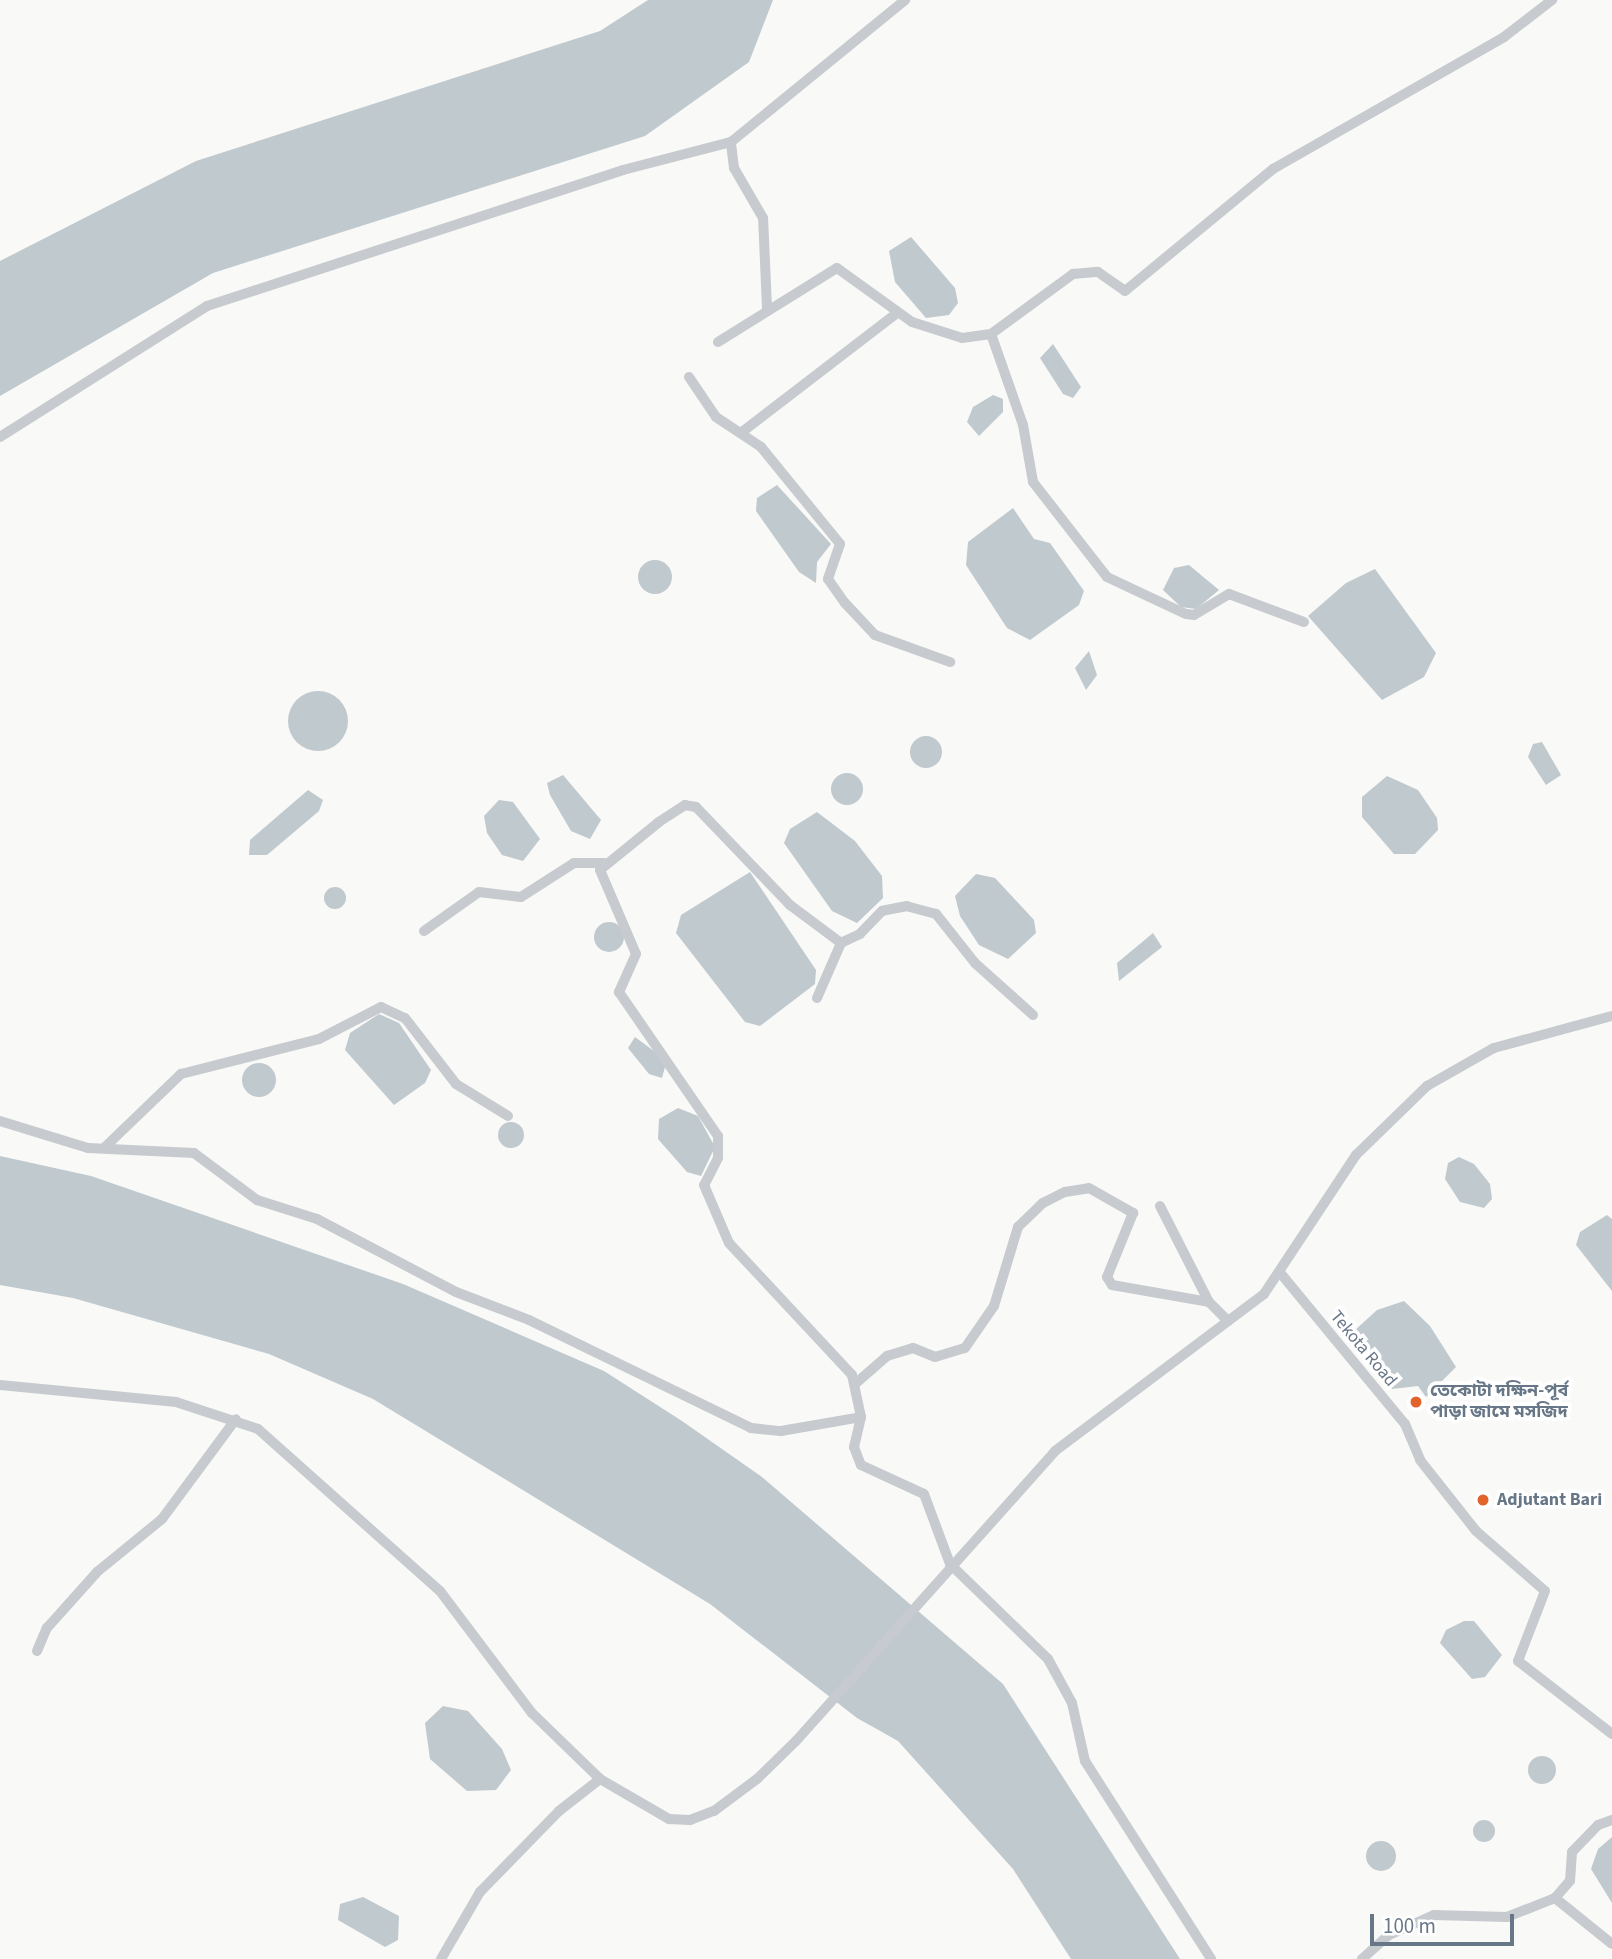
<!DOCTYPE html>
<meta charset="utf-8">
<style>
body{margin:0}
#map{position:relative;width:1612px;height:1959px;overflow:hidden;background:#f9f9f7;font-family:"Source Sans 3","Noto Sans Bengali",sans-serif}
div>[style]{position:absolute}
.water>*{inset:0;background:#c0c9ce}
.round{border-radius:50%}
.minor>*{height:10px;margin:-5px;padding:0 5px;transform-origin:5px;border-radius:5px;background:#c7cace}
.dots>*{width:19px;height:19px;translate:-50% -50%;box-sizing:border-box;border:4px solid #fff;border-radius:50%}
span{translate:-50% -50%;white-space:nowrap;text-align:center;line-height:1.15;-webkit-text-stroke:7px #fff;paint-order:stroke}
.street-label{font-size:18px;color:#687787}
.poi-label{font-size:18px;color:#687787;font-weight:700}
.left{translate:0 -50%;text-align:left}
.scale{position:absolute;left:1370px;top:1914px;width:144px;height:32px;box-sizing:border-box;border:4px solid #687787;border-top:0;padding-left:9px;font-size:21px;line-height:24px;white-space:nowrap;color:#687787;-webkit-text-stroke:5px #fff;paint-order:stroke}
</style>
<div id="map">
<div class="water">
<i style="clip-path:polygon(648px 0,773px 0,749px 62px,645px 136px,213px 273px,0 396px,0 261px,196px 161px,600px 31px)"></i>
<i style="clip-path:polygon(911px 237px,955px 288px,958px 303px,949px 315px,926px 318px,895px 282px,889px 251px)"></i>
<i style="clip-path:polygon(1053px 344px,1081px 387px,1073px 398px,1063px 394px,1040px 358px)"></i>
<i style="clip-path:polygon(993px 395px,1003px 399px,1003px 412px,979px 436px,967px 422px,973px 407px)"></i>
<i style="clip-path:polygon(777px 485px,831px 544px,817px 562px,816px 583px,799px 572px,756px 511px,757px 498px)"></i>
<i style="clip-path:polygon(1013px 508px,1034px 539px,1050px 543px,1084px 591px,1079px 605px,1030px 640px,1007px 628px,966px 565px,968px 542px)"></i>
<i class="round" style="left:638px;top:560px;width:34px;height:34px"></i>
<i style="clip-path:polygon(1189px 565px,1219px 590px,1196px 609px,1181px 607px,1163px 590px,1174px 568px)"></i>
<i style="clip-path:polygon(1375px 569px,1436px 653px,1424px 677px,1382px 700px,1308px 616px,1346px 583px)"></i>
<i style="clip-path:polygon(1089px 651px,1097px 675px,1086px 690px,1075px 668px)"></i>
<i class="round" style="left:288px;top:691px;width:60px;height:60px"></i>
<i class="round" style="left:910px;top:736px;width:32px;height:32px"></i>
<i style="clip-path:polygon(1542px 742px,1561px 775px,1546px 785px,1528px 757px,1533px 744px)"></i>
<i class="round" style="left:831px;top:773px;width:32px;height:32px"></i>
<i style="clip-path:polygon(563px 775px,601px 820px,590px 839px,571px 831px,550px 795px,547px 783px)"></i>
<i style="clip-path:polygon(1387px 776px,1418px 790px,1437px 818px,1438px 830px,1415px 854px,1394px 854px,1362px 817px,1362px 797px)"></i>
<i style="clip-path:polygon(308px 790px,323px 800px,319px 811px,267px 855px,249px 855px,250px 840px)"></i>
<i style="clip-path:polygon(499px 800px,513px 802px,540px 839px,523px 861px,502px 855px,487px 833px,484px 816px)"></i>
<i style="clip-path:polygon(817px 812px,855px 841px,882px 876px,883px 898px,857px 923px,832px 911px,784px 843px,790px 829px)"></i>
<i style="clip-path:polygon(750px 872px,816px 970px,815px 984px,760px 1026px,745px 1022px,676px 933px,681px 915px)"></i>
<i style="clip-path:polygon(976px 874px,995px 878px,1034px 920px,1036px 933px,1008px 959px,979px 945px,960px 916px,955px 896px)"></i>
<i class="round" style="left:324px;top:887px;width:22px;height:22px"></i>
<i class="round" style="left:594px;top:922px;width:30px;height:30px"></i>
<i style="clip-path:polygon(1153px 933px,1162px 947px,1119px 981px,1117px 963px)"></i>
<i style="clip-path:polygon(379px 1014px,399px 1023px,431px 1070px,425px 1083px,394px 1105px,345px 1050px,350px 1033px)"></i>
<i style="clip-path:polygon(635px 1037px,658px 1054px,665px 1067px,662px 1078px,649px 1074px,628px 1048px)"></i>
<i class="round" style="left:242px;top:1063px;width:34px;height:34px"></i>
<i style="clip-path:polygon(678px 1108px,698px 1116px,715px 1147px,701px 1176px,687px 1172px,658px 1139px,659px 1119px)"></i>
<i class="round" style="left:498px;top:1122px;width:26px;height:26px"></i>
<i style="clip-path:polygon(0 1156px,91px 1176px,403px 1284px,604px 1371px,682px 1421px,762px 1477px,1003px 1684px,1180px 1959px,1071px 1959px,1013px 1869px,898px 1741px,857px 1718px,710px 1604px,373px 1399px,269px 1354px,73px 1298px,0 1285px)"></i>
<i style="clip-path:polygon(1459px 1157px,1474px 1164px,1490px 1184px,1492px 1199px,1484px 1208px,1460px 1202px,1445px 1179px,1448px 1163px)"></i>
<i style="clip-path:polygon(1607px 1215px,1612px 1219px,1612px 1291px,1576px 1245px,1580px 1232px)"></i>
<i style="clip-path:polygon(1404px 1301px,1430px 1326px,1456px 1367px,1426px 1397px,1418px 1386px,1392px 1389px,1356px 1350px,1353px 1332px,1377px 1310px)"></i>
<i style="clip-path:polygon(1464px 1621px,1474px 1621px,1502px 1655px,1485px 1677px,1472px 1679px,1440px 1643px,1446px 1630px)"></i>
<i style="clip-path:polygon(443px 1706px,468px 1711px,502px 1749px,511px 1770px,496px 1790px,467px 1791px,430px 1759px,425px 1723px)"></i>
<i class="round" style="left:1528px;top:1756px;width:28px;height:28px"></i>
<i class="round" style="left:1473px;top:1820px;width:22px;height:22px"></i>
<i style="clip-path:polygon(1612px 1837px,1612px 1903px,1591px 1869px,1598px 1849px)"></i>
<i class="round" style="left:1366px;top:1841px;width:30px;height:30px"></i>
<i style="clip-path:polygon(363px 1897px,399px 1916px,398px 1940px,385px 1947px,338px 1920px,340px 1904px)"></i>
</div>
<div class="minor">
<i style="left:767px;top:308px;width:90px;rotate:-92.5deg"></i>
<i style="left:763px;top:218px;width:58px;rotate:-120.1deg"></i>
<i style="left:734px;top:168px;width:26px;rotate:-97deg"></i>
<i style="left:731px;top:142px;width:225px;rotate:-39.2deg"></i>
<i style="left:991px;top:334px;width:96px;rotate:70.6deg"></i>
<i style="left:1023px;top:425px;width:58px;rotate:80deg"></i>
<i style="left:1033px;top:482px;width:120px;rotate:52.1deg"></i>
<i style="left:1107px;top:577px;width:87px;rotate:25.1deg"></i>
<i style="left:1186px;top:614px;width:8px;rotate:7deg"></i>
<i style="left:1194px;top:615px;width:41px;rotate:-31deg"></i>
<i style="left:1229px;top:594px;width:80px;rotate:20.5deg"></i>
<i style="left:718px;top:342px;width:140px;rotate:-31.9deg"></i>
<i style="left:837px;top:268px;width:92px;rotate:35.8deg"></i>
<i style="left:912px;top:322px;width:52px;rotate:17.7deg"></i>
<i style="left:962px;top:338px;width:29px;rotate:-8deg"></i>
<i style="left:991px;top:334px;width:102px;rotate:-36.2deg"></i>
<i style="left:1073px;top:274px;width:25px;rotate:-5deg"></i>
<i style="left:1098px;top:272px;width:33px;rotate:35deg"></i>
<i style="left:1125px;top:291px;width:192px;rotate:-39.5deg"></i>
<i style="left:1273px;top:169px;width:266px;rotate:-29.7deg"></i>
<i style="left:1504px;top:37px;width:61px;rotate:-37.6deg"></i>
<i style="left:689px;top:377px;width:48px;rotate:56deg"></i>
<i style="left:716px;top:417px;width:54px;rotate:33.7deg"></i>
<i style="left:761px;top:447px;width:125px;rotate:50.8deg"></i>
<i style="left:840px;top:544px;width:37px;rotate:109deg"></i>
<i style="left:828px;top:579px;width:29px;rotate:55deg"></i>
<i style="left:845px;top:603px;width:44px;rotate:46.8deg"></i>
<i style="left:875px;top:635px;width:80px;rotate:19.8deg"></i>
<i style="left:742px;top:432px;width:195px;rotate:-37.5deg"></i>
<i style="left:0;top:437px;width:245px;rotate:-32.3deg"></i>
<i style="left:207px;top:306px;width:438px;rotate:-18.1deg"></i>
<i style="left:623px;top:170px;width:112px;rotate:-14.5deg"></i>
<i style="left:424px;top:931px;width:67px;rotate:-35.3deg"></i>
<i style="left:479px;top:892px;width:42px;rotate:6.8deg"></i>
<i style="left:521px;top:897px;width:63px;rotate:-32.7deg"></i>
<i style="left:574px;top:863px;width:30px"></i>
<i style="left:817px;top:998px;width:60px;rotate:-66.4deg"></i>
<i style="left:1033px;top:1015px;width:78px;rotate:-138.1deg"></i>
<i style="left:975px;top:963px;width:63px;rotate:-128.5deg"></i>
<i style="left:936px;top:914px;width:30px;rotate:-165deg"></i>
<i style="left:907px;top:906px;width:25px;rotate:169deg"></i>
<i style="left:882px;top:911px;width:32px;rotate:134deg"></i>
<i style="left:860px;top:934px;width:21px;rotate:155deg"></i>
<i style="left:841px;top:943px;width:64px;rotate:-143.3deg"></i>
<i style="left:790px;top:905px;width:136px;rotate:-133.8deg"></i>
<i style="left:696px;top:807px;width:11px;rotate:-170deg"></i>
<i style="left:685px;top:805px;width:31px;rotate:147deg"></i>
<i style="left:659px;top:822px;width:76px;rotate:140.9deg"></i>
<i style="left:600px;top:870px;width:91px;rotate:66.8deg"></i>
<i style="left:636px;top:954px;width:42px;rotate:114.1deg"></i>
<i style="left:619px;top:992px;width:175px;rotate:55.5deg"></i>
<i style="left:718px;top:1136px;width:22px;rotate:90deg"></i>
<i style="left:718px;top:1158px;width:30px;rotate:117deg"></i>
<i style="left:704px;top:1185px;width:63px;rotate:66.7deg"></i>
<i style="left:729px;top:1243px;width:180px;rotate:47deg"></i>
<i style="left:852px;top:1375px;width:43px;rotate:77.9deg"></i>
<i style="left:861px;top:1417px;width:31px;rotate:103deg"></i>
<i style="left:854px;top:1447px;width:19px;rotate:69deg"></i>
<i style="left:861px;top:1465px;width:69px;rotate:24.7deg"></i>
<i style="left:924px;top:1494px;width:75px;rotate:69.6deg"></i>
<i style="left:950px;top:1564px;width:136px;rotate:44.1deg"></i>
<i style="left:1048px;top:1659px;width:50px;rotate:61.4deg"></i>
<i style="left:1072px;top:1703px;width:59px;rotate:77.4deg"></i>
<i style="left:1085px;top:1761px;width:235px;rotate:57.5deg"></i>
<i style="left:0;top:1121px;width:92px;rotate:17.1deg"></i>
<i style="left:88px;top:1148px;width:106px;rotate:2.7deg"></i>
<i style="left:194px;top:1153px;width:79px;rotate:36.7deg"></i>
<i style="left:257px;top:1200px;width:63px;rotate:17.6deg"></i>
<i style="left:317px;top:1219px;width:157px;rotate:27.7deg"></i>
<i style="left:456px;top:1292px;width:78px;rotate:21deg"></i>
<i style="left:529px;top:1320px;width:247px;rotate:25.9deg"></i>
<i style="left:751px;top:1428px;width:30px;rotate:6deg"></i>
<i style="left:781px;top:1431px;width:81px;rotate:-9.9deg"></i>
<i style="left:104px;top:1148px;width:107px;rotate:-43.9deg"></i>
<i style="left:181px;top:1074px;width:142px;rotate:-14.2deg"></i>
<i style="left:319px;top:1039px;width:70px;rotate:-27.3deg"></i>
<i style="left:381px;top:1007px;width:26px;rotate:25deg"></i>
<i style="left:405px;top:1018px;width:83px;rotate:52.3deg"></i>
<i style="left:456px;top:1084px;width:61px;rotate:31.6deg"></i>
<i style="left:1160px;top:1206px;width:108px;rotate:63deg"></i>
<i style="left:1209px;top:1302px;width:27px;rotate:45deg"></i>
<i style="left:1282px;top:1275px;width:193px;rotate:50.5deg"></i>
<i style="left:1405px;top:1424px;width:39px;rotate:67deg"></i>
<i style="left:1420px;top:1460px;width:90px;rotate:51.7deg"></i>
<i style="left:1476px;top:1531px;width:91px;rotate:41deg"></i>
<i style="left:1545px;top:1591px;width:75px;rotate:111.1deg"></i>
<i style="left:1518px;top:1661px;width:119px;rotate:37.8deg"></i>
<i style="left:855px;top:1384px;width:43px;rotate:-41.2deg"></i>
<i style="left:887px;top:1356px;width:27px;rotate:-17deg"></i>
<i style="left:913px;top:1348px;width:24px;rotate:22deg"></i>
<i style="left:935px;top:1357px;width:31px;rotate:-17deg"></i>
<i style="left:965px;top:1348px;width:51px;rotate:-55.4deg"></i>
<i style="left:994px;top:1306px;width:83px;rotate:-73.1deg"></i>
<i style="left:1018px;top:1227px;width:35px;rotate:-44deg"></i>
<i style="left:1043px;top:1203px;width:25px;rotate:-27deg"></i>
<i style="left:1065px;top:1192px;width:24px;rotate:-9deg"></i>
<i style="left:1089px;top:1188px;width:51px;rotate:29.6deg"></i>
<i style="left:1133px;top:1213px;width:69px;rotate:112.1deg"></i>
<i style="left:1107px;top:1277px;width:9px;rotate:58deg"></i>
<i style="left:1112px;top:1285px;width:98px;rotate:9.9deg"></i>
<i style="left:0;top:1385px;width:177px;rotate:5.5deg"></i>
<i style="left:176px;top:1402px;width:86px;rotate:18.2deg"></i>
<i style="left:258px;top:1429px;width:244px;rotate:41.7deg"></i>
<i style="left:440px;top:1591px;width:153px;rotate:53deg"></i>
<i style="left:532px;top:1713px;width:95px;rotate:44.1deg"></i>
<i style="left:600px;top:1779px;width:80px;rotate:30.1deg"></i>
<i style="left:669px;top:1819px;width:21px;rotate:3deg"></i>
<i style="left:690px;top:1820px;width:26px;rotate:-21deg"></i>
<i style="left:714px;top:1811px;width:54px;rotate:-36.7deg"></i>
<i style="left:757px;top:1779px;width:54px;rotate:-44.3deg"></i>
<i style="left:796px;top:1741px;width:389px;rotate:-48.2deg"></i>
<i style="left:1055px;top:1451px;width:261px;rotate:-36.9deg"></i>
<i style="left:1264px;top:1294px;width:167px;rotate:-56.5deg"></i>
<i style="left:1356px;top:1155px;width:99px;rotate:-44.2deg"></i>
<i style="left:1427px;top:1086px;width:77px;rotate:-29.6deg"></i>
<i style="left:1494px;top:1048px;width:122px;rotate:-15.2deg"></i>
<i style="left:37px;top:1651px;width:25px;rotate:-67deg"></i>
<i style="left:47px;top:1628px;width:75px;rotate:-48.2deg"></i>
<i style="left:97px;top:1572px;width:84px;rotate:-39.2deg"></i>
<i style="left:162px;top:1519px;width:124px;rotate:-53.5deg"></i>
<i style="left:1555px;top:1898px;width:73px;rotate:38.9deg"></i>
<i style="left:441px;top:1959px;width:78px;rotate:-59.8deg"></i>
<i style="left:480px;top:1892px;width:113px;rotate:-45.7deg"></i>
<i style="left:559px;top:1811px;width:52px;rotate:-38deg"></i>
<i style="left:1362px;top:1959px;width:36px;rotate:-42deg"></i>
<i style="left:1389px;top:1935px;width:49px;rotate:-24deg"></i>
<i style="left:1434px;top:1915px;width:73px;rotate:1.6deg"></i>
<i style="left:1507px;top:1917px;width:52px;rotate:-21.6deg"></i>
<i style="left:1555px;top:1898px;width:23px;rotate:-49deg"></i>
<i style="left:1570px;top:1881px;width:29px;rotate:-86deg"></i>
<i style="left:1572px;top:1852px;width:37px;rotate:-46deg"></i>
<i style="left:1598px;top:1825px;width:15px;rotate:-20deg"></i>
</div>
<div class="dots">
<i style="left:1416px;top:1402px;background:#e3632c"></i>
<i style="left:1483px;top:1500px;background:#e3632c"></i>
</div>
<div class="street-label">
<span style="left:1363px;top:1349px;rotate:50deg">Tekota Road</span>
</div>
<div class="poi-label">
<span class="left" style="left:1430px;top:1402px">তেকোটা দক্ষিন-পূর্ব<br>পাড়া জামে মসজিদ</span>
<span class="left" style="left:1497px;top:1500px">Adjutant Bari</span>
</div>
<div class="scale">100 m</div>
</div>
